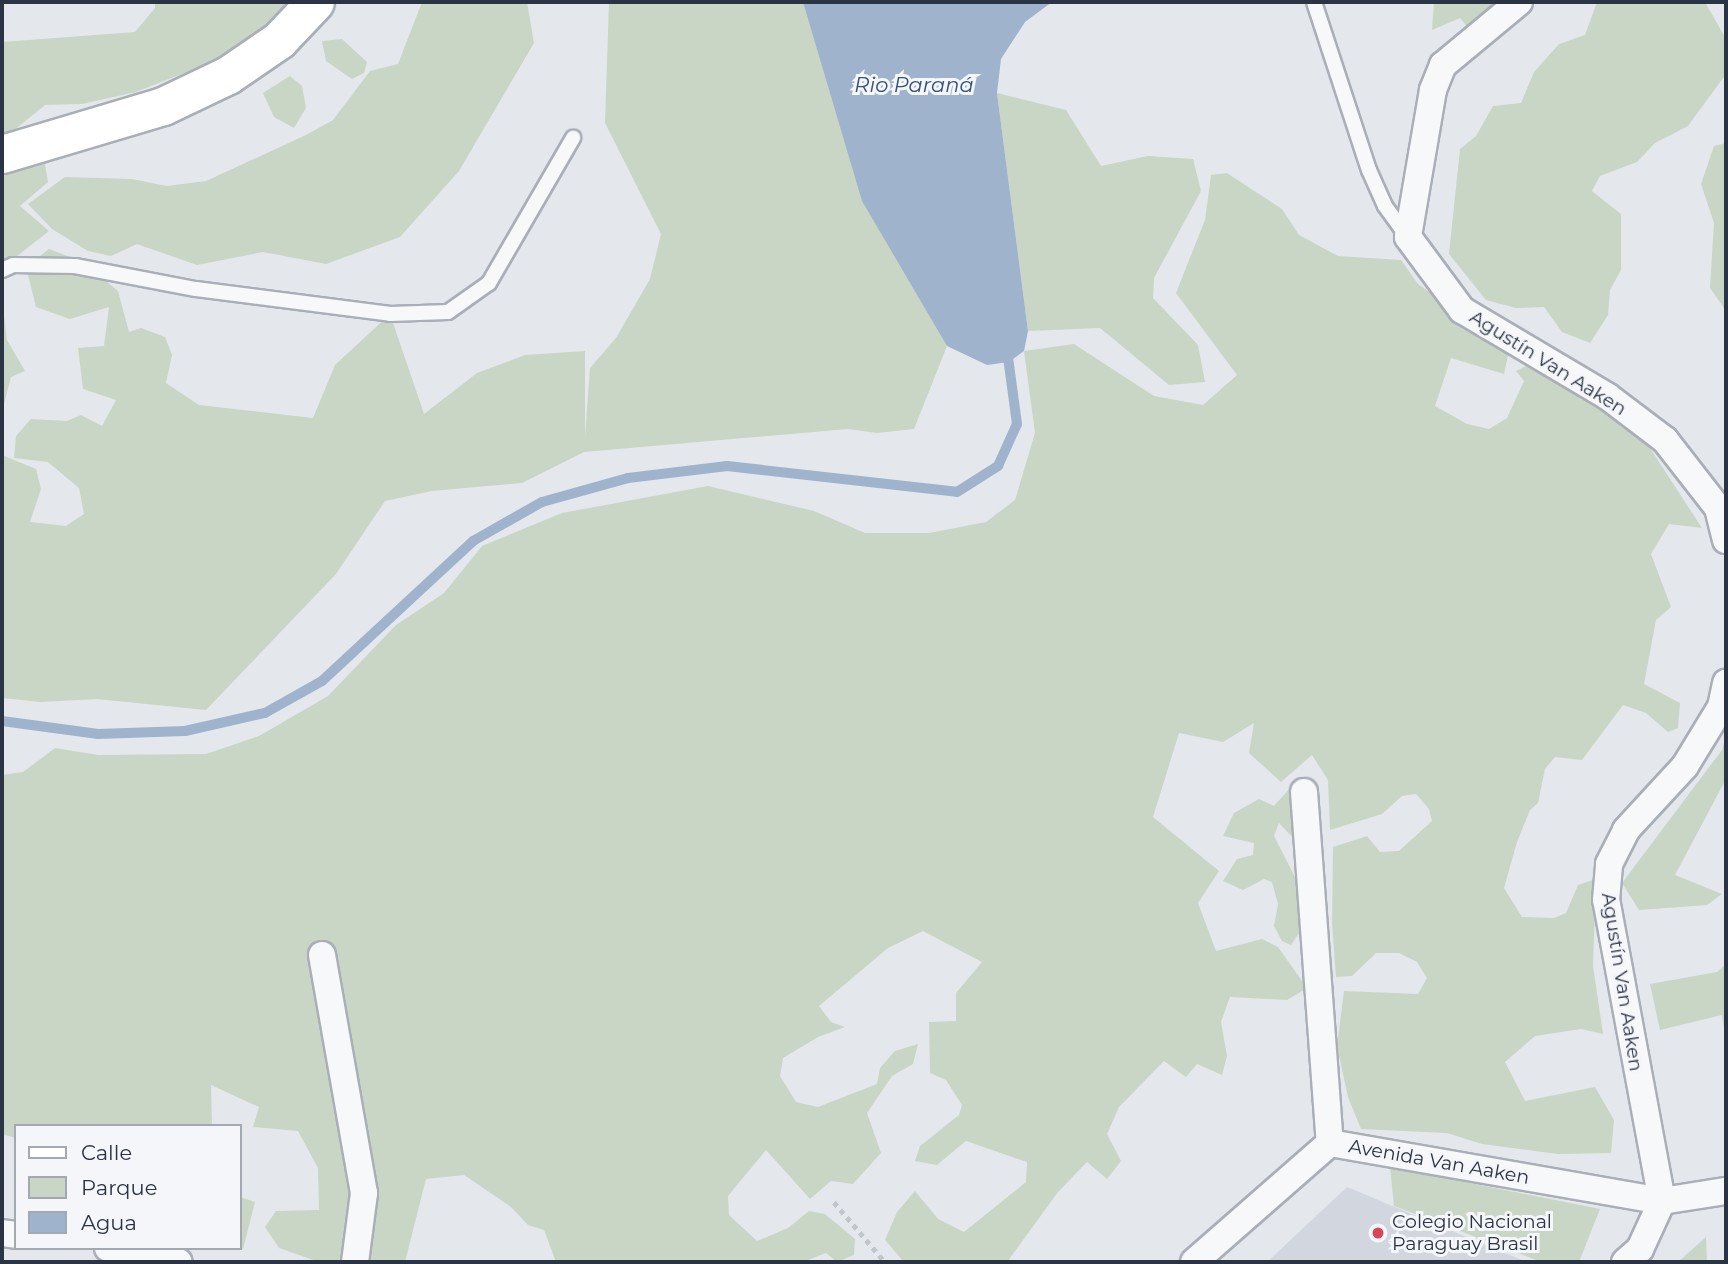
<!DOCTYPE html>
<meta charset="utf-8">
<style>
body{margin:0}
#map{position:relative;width:1728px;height:1264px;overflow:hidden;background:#e4e7ec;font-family:Montserrat,sans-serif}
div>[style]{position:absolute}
.built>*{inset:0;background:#d2d6de}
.green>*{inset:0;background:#c9d6c5}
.water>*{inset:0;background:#9fb4cc}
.stream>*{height:10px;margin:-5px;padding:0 5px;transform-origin:5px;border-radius:5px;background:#9fb4cc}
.path>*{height:4.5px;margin-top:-2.25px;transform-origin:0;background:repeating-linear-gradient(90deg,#c2c5cb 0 5px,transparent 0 10px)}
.roads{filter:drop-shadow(2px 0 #a9aeb7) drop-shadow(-2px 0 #a9aeb7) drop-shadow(0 2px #a9aeb7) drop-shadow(0 -2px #a9aeb7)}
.lane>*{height:14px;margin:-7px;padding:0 7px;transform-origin:7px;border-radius:7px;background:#f7f8fa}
.street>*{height:26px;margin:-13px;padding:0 13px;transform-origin:13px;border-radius:13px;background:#f7f8fa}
.secondary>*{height:37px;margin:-18.5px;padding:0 18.5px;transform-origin:18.5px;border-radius:18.5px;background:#fff}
.dots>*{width:19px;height:19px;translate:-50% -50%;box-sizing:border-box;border:4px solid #f4f6f9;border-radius:50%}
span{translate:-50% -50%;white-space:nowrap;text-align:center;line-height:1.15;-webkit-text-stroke:6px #f4f6f9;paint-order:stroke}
.street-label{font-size:19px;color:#2b3445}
.poi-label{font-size:19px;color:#2b3445}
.left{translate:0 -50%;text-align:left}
.water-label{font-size:21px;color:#34527a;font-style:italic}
.frame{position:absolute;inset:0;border:4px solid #2b3445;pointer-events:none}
.legend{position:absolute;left:14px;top:1124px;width:228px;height:126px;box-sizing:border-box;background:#f4f6f9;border:2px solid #a4a8b1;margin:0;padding:9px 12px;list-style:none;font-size:21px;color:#2b3445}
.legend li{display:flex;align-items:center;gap:14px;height:35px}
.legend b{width:35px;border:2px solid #a4a8b1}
</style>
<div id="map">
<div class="built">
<i style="clip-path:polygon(1347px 1187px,1524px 1261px,1525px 1262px,1267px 1262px)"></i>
</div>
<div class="green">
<i style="clip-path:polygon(155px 2px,289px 2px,272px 23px,232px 54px,136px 92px,82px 104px,45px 105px,2px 140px,2px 42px,135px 32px,155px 8px)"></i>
<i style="clip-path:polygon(422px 2px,527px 2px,534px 43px,459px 171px,400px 237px,326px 264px,263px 252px,197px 265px,137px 244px,111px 256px,88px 251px,52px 229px,28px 204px,65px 177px,132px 179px,167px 186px,206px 181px,306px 135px,333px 120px,370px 71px,398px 64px)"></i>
<i style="clip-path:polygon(609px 2px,803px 2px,909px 277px,947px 346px,914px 429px,877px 433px,848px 429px,584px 452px,522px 483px,432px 491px,385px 501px,336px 574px,206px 710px,97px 699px,40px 702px,2px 698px,2px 455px,36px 469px,41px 489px,30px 522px,66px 526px,84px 514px,79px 488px,48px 462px,14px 458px,16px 436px,31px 419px,67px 421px,81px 415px,102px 426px,116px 400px,83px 389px,78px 348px,104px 346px,109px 307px,70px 319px,36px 307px,26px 267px,49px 249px,83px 262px,118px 291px,129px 332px,141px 328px,165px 337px,172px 355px,166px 383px,199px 405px,313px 418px,335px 365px,390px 314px,424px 414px,477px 373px,525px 355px,585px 351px,585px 437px,590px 368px,616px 338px,650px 279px,661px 234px,605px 123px)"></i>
<i style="clip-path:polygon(1434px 2px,1512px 2px,1478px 40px,1460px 18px,1432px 30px)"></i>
<i style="clip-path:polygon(1597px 2px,1705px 2px,1726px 39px,1726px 74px,1688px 126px,1655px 143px,1637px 162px,1600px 176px,1592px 191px,1621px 214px,1621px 270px,1610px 290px,1608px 315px,1590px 343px,1562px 332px,1544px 307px,1516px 308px,1486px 300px,1449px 254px,1460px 149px,1476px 136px,1493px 106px,1521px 103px,1534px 72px,1559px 44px,1585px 35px)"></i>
<i style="clip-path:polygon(342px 39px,367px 62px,364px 73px,352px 79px,326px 61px,322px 41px)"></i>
<i style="clip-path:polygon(290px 76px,302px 86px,306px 108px,294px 128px,274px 117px,263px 93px)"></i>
<i style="clip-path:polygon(997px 93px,1066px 110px,1101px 166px,1148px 156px,1193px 159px,1201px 191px,1154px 278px,1153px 298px,1198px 345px,1205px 382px,1169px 385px,1100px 328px,1028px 331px)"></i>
<i style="clip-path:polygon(1726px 143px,1726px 311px,1710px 288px,1714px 223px,1701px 184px,1714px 146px)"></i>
<i style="clip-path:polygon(43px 153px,48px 182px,20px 206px,49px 231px,2px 268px,2px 167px)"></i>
<i style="clip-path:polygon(1227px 173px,1282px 209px,1299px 235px,1338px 256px,1401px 260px,1418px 284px,1489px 334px,1508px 355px,1504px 374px,1451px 358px,1435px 406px,1467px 424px,1489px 429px,1507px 418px,1524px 381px,1516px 371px,1532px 363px,1555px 374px,1580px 399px,1606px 407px,1650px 448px,1702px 528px,1669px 524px,1651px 554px,1671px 607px,1656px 620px,1644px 684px,1680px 703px,1678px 728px,1668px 732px,1646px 713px,1623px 705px,1582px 760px,1555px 757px,1545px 769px,1538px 803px,1530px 810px,1517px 842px,1504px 888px,1522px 917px,1554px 918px,1566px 913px,1578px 885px,1596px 879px,1593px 966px,1603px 1034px,1581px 1029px,1535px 1036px,1505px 1062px,1525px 1101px,1595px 1087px,1614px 1120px,1611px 1153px,1558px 1154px,1482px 1144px,1447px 1133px,1361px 1129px,1348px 1097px,1337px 1046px,1344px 991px,1418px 994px,1427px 978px,1417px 962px,1399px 953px,1376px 953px,1352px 976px,1336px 977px,1332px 923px,1333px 847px,1367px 836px,1380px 852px,1399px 851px,1432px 821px,1429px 809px,1416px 794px,1402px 796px,1382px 814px,1330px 830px,1328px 780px,1312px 755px,1281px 782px,1249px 753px,1254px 723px,1223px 742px,1179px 733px,1153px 817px,1219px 871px,1198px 903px,1216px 951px,1262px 939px,1278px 947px,1307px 988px,1287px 1000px,1230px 997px,1221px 1022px,1227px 1056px,1222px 1075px,1197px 1064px,1186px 1077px,1164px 1061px,1119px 1107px,1107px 1134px,1121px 1161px,1107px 1179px,1087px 1162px,1058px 1192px,1007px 1262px,904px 1262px,885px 1240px,897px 1212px,915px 1191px,938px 1219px,964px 1232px,1026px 1182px,1027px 1162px,966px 1141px,937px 1165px,915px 1161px,920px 1146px,959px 1115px,962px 1105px,946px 1080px,930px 1073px,929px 1022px,956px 1021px,956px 993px,982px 962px,923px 931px,888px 948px,819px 1006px,831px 1022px,845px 1027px,818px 1037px,783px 1058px,780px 1076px,796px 1102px,818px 1107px,877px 1084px,880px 1068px,895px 1051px,918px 1044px,913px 1064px,892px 1076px,867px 1113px,881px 1153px,853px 1184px,831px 1181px,810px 1199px,766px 1150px,728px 1196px,729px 1215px,757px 1241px,788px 1228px,809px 1211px,825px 1214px,855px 1239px,854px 1255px,837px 1262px,826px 1253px,802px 1262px,556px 1262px,544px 1230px,528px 1225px,511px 1207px,464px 1175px,426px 1179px,405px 1262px,319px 1262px,279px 1248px,265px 1227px,276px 1211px,319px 1210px,318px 1168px,298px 1131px,253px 1127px,259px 1107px,211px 1085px,212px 1126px,16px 1126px,16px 1138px,2px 1134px,2px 775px,23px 772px,55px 748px,98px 755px,206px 754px,259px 736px,328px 696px,396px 625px,444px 593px,482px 546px,562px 513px,708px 486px,814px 511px,865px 533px,929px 533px,986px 522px,1015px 500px,1035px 433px,1024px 351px,1074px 344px,1154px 396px,1203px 405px,1237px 375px,1176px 293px,1205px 220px,1211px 175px)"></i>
<i style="clip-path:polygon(2px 299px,7px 340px,25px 371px,11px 377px,2px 412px)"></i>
<i style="clip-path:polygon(1726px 736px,1726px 779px,1675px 875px,1722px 894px,1707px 905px,1639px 910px,1622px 883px,1722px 750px)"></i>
<i style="clip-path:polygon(1300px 777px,1295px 840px,1279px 823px,1274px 836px,1313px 912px,1291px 945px,1282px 941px,1274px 926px,1278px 904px,1272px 882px,1264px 879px,1243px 890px,1223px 881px,1237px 859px,1253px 855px,1254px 843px,1223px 836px,1234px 813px,1259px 799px,1274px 806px)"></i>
<i style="clip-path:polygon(1726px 964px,1726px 1040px,1722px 1015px,1660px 1030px,1650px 984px,1717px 972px)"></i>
<i style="clip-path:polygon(1390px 1167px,1600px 1209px,1579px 1262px,1542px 1262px,1394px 1206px)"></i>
<i style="clip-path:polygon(240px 1197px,255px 1202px,243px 1249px,237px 1248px)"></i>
<i style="clip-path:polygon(1706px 1237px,1707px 1262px,1678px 1262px)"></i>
</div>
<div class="water">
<i style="clip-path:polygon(803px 2px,1052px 2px,1025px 22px,1001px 59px,997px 93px,1028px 331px,1024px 351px,1009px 362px,987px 365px,947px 346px,862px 201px)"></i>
</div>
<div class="stream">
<i style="left:2px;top:721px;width:97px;rotate:7.7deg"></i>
<i style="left:98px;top:734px;width:87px;rotate:-2deg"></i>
<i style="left:185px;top:731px;width:82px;rotate:-12.7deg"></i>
<i style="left:265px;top:713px;width:65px;rotate:-29.3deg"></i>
<i style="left:322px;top:681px;width:206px;rotate:-42.8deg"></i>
<i style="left:473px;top:541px;width:79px;rotate:-29.5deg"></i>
<i style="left:542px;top:502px;width:89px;rotate:-15.6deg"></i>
<i style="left:628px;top:478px;width:100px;rotate:-6.9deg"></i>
<i style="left:727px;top:466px;width:231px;rotate:6.4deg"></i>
<i style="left:957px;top:492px;width:49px;rotate:-32.4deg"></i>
<i style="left:998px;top:466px;width:46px;rotate:-65.7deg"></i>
<i style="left:1017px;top:424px;width:75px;rotate:-97.7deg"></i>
</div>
<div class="path">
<i style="left:834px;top:1202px;width:79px;rotate:49.6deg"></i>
</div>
<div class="roads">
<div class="lane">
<i style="left:1314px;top:2px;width:177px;rotate:71.9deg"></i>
<i style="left:1369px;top:170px;width:39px;rotate:66deg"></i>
<i style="left:1385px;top:206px;width:37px;rotate:54deg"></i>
<i style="left:2px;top:270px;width:12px;rotate:-24deg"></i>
<i style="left:13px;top:265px;width:62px;rotate:0.9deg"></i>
<i style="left:75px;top:266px;width:123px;rotate:10.8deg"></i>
<i style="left:196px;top:289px;width:196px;rotate:7.3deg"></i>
<i style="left:390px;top:314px;width:58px;rotate:-2deg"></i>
<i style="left:448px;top:312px;width:50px;rotate:-35.3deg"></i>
<i style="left:489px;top:283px;width:168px;rotate:-59.9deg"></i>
</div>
<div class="street">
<i style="left:1519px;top:2px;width:99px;rotate:140.3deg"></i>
<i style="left:1443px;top:65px;width:27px;rotate:112deg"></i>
<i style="left:1433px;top:90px;width:149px;rotate:99.7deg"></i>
<i style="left:1408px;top:237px;width:91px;rotate:53.5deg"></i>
<i style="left:1462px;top:310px;width:169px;rotate:30.7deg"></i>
<i style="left:1607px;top:396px;width:73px;rotate:37.2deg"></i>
<i style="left:1665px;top:440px;width:86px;rotate:52.1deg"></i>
<i style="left:1718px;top:508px;width:33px;rotate:76deg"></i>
<i style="left:1304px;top:792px;width:352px;rotate:85.8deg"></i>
<i style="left:322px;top:955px;width:242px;rotate:80deg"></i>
<i style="left:364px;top:1193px;width:70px;rotate:97.4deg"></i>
<i style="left:2px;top:1233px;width:14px;rotate:8deg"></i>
<i style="left:108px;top:1248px;width:72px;rotate:11.2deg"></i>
<i style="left:1194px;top:1262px;width:181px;rotate:-41.2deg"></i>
<i style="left:1330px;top:1143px;width:337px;rotate:9.9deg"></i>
<i style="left:1662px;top:1201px;width:65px;rotate:-8.9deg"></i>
<i style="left:1625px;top:1262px;width:20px;rotate:-41deg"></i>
<i style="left:1640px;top:1249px;width:53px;rotate:-65.4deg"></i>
<i style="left:1662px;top:1201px;width:306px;rotate:-100.5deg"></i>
<i style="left:1606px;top:900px;width:36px;rotate:-85deg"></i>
<i style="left:1609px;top:864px;width:38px;rotate:-63deg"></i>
<i style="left:1626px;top:830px;width:87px;rotate:-47.3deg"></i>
<i style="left:1685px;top:766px;width:69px;rotate:-58.6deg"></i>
<i style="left:1721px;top:707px;width:25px;rotate:-78deg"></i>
</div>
<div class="secondary">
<i style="left:2px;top:154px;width:168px;rotate:-16.6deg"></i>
<i style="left:163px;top:106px;width:72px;rotate:-25.5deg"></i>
<i style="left:228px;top:75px;width:62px;rotate:-34.5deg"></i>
<i style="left:279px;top:40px;width:52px;rotate:-46.5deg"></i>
</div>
</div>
<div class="dots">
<i style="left:1378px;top:1233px;background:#d1495b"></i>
</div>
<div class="street-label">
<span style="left:1548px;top:363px;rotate:32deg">Agustín Van Aaken</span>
<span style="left:1622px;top:982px;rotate:81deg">Agustín Van Aaken</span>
<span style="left:1439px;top:1162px;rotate:10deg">Avenida Van Aaken</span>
</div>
<div class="poi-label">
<span class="left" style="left:1392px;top:1233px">Colegio Nacional<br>Paraguay Brasil</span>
</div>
<div class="water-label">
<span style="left:914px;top:85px">Rio Paraná</span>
</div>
<div class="frame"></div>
<ul class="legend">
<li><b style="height:9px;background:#fff"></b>Calle</li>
<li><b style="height:19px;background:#c9d6c5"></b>Parque</li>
<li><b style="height:19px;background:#9fb4cc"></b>Agua</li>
</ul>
</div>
